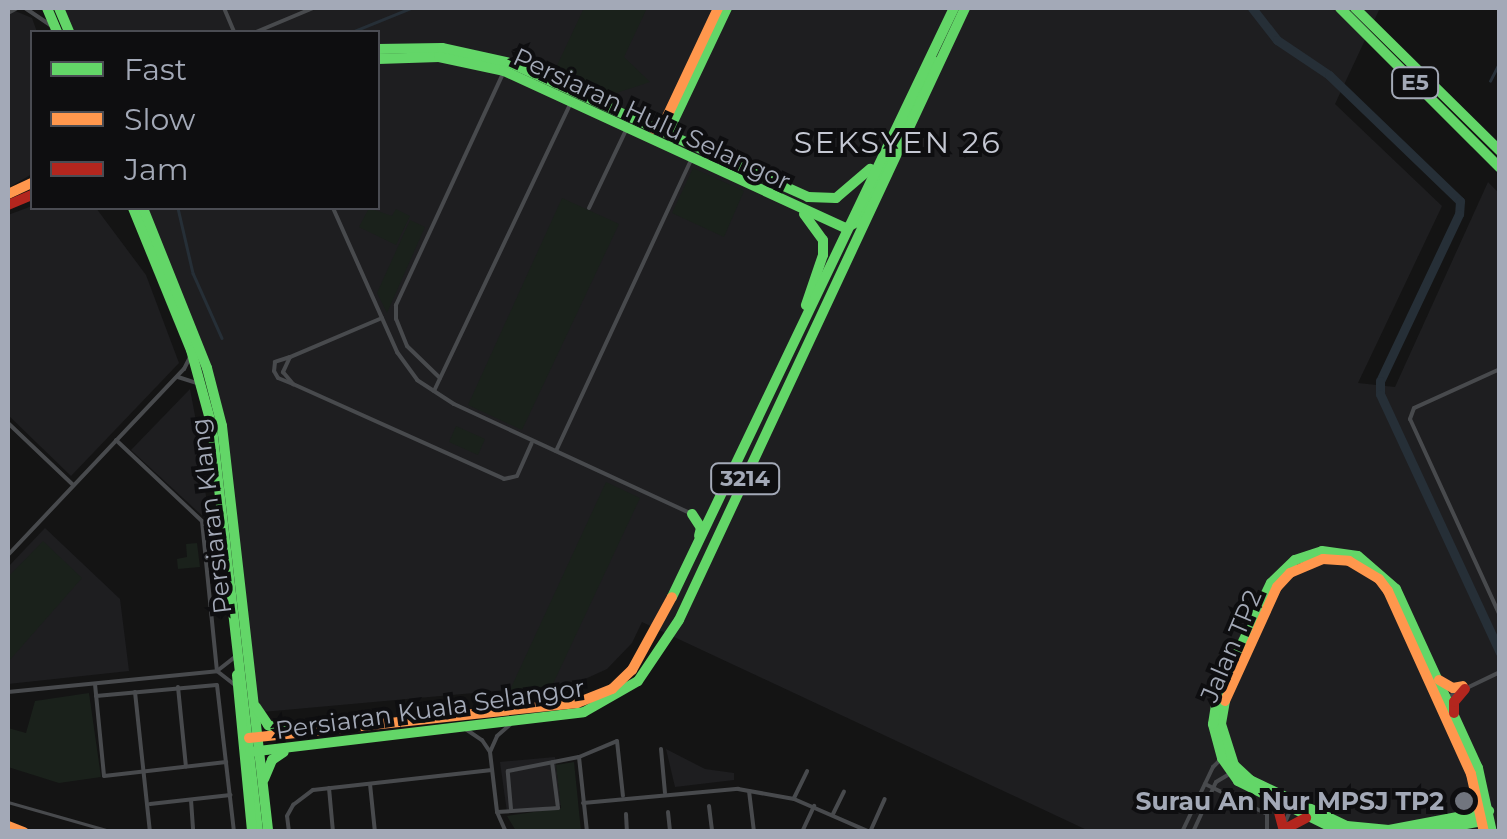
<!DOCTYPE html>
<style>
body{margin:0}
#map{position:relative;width:1507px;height:839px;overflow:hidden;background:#141414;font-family:Montserrat,sans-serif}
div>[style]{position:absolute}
.built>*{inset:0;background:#1e1e20}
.green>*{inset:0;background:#1a211b}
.stream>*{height:2.5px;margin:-1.25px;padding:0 1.25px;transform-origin:1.25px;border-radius:1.25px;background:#262f37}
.river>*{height:9px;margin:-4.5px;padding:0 4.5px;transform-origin:4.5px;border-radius:4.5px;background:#262f37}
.street>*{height:4px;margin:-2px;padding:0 2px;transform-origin:2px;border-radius:2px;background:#484a4d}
.fast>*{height:10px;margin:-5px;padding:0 5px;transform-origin:5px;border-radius:5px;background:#63d668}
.slow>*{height:10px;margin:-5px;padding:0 5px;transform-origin:5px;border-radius:5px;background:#ff974d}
.jam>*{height:10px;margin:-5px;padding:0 5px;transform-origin:5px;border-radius:5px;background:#b3261e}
.tram>*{height:2.5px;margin:-1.25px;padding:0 1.25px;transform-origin:1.25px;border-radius:1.25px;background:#484a4d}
.dots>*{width:28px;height:28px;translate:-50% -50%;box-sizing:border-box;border:5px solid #0e0e10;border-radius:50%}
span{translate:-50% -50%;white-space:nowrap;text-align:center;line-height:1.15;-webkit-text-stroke:8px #0e0e10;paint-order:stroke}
.shield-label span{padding:2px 8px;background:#0e0e10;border:2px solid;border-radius:8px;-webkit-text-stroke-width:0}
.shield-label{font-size:22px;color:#a3a9b7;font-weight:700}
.street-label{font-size:25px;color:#a3a9b7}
.poi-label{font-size:25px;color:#a3a9b7;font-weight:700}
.right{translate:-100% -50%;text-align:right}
.quarter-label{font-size:30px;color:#c5c8d3;letter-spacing:2.5px}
.frame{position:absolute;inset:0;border:10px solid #a3a9b7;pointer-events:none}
.legend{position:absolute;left:30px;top:30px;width:350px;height:180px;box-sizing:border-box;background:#0e0e10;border:2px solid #4a4c53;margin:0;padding:12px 18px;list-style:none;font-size:30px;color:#a3a9b7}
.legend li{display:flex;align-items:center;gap:20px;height:50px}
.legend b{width:50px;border:2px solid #4a4c53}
</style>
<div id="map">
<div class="built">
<i style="clip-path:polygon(8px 8px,32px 18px,37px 32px,32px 32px,32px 174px,8px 188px)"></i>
<i style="clip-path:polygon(53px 8px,1380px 8px,1335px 104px,1442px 206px,1358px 383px,1395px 387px,1488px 182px,1499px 193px,1499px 831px,1089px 831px,642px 622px,632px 643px,607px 669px,574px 684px,250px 713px,212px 398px,138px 208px,378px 208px,378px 32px,64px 32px)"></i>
<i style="clip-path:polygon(32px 206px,96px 208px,146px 275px,179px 363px,71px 476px,8px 415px,8px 215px)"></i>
<i style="clip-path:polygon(190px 389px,199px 437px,209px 522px,131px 450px)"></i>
<i style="clip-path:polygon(45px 528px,120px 599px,129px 671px,8px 684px,8px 567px)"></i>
<i style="clip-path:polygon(666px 749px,705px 769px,734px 773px,734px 780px,675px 787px)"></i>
<i style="clip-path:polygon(555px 757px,561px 805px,507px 812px,500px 762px)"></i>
</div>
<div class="green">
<i style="clip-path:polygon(584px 8px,647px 8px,624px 57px,650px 82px,607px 96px,554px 72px)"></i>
<i style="clip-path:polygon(693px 168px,744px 191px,724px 237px,672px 213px)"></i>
<i style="clip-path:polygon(562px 198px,619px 224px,522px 430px,468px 405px)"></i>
<i style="clip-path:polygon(369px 208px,392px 216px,396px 209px,410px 216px,396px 245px,359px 227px)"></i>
<i style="clip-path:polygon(410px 220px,425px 227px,387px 313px,377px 293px)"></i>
<i style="clip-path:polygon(456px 426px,485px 439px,478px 455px,449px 442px)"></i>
<i style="clip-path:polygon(606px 482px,640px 498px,552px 686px,510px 690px)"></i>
<i style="clip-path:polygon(43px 541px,82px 578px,8px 662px,8px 577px)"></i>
<i style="clip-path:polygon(197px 543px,200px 567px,178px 569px,177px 559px,187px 557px,186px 544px)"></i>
<i style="clip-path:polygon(89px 693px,101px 777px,59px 783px,8px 767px,8px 728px,26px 733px,35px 701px)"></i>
<i style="clip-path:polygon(574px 762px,581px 831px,516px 831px,507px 816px,561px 808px,556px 765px)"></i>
</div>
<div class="stream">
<i style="left:352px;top:32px;width:64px;rotate:-22.1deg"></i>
<i style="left:1490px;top:81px;width:22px;rotate:-63deg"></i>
<i style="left:178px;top:208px;width:67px;rotate:77deg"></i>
<i style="left:193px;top:273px;width:71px;rotate:66deg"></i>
</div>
<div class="river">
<i style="left:1252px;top:8px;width:41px;rotate:52deg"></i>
<i style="left:1277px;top:40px;width:63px;rotate:33.9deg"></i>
<i style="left:1329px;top:75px;width:182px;rotate:43.9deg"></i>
<i style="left:1460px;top:201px;width:13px;rotate:94deg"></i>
<i style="left:1459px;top:214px;width:185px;rotate:115.3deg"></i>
<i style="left:1380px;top:381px;width:13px;rotate:90deg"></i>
<i style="left:1380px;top:394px;width:285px;rotate:65.1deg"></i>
</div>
<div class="street">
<i style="left:25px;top:8px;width:30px;rotate:34deg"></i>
<i style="left:224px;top:8px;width:26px;rotate:67deg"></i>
<i style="left:8px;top:13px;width:10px;rotate:-29deg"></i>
<i style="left:256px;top:32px;width:62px;rotate:-22.8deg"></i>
<i style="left:333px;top:208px;width:158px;rotate:66deg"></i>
<i style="left:397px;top:352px;width:34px;rotate:54deg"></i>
<i style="left:417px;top:380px;width:44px;rotate:33deg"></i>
<i style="left:454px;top:404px;width:262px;rotate:24.8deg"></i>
<i style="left:589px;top:208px;width:89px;rotate:-64.6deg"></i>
<i style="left:382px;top:318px;width:100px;rotate:157deg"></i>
<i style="left:290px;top:357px;width:17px;rotate:115deg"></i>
<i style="left:283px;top:372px;width:16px;rotate:50deg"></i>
<i style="left:293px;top:384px;width:231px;rotate:24.2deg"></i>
<i style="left:504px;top:479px;width:13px;rotate:-13deg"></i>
<i style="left:517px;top:476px;width:36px;rotate:-66deg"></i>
<i style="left:290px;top:357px;width:16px;rotate:162deg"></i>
<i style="left:275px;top:362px;width:9px;rotate:96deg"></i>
<i style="left:274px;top:371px;width:8px;rotate:60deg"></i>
<i style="left:278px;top:378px;width:16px;rotate:22deg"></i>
<i style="left:1500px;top:369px;width:94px;rotate:155.6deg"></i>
<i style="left:1414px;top:408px;width:12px;rotate:110deg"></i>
<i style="left:1410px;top:419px;width:217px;rotate:65.4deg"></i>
<i style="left:178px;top:377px;width:20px;rotate:18deg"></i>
<i style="left:440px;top:378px;width:46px;rotate:-135.9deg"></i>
<i style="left:407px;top:346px;width:29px;rotate:-112deg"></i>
<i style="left:396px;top:319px;width:14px;rotate:-90deg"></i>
<i style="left:396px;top:305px;width:258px;rotate:-65.2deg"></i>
<i style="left:434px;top:391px;width:320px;rotate:-64.6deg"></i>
<i style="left:8px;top:423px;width:90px;rotate:43.6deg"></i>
<i style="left:116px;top:440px;width:118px;rotate:43.3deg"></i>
<i style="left:202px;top:521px;width:151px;rotate:84.3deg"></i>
<i style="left:556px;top:451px;width:323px;rotate:-65.1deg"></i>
<i style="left:8px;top:555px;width:256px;rotate:-46.6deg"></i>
<i style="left:184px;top:369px;width:16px;rotate:-63deg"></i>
<i style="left:217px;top:671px;width:24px;rotate:38deg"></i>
<i style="left:95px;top:684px;width:92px;rotate:84.4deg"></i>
<i style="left:104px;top:776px;width:123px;rotate:-6.5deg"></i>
<i style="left:178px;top:687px;width:80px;rotate:84.3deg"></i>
<i style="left:8px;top:692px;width:210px;rotate:-5.7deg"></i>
<i style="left:217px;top:671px;width:23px;rotate:-38deg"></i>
<i style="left:135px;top:692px;width:141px;rotate:83.9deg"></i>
<i style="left:96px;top:696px;width:121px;rotate:-5.2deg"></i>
<i style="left:217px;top:685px;width:148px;rotate:83.4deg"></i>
<i style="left:1448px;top:697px;width:58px;rotate:-25.7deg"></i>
<i style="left:464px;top:728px;width:22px;rotate:34deg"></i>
<i style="left:482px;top:740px;width:14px;rotate:56deg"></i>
<i style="left:490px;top:752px;width:60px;rotate:83.3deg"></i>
<i style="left:497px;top:812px;width:22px;rotate:66deg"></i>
<i style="left:661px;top:749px;width:44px;rotate:84.8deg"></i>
<i style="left:490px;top:752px;width:17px;rotate:-66deg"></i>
<i style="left:497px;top:736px;width:18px;rotate:-41deg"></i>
<i style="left:579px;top:757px;width:75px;rotate:83.9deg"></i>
<i style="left:370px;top:784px;width:48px;rotate:84.1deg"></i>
<i style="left:1205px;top:784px;width:69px;rotate:25.8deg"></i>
<i style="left:1267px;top:814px;width:18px;rotate:90deg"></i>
<i style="left:329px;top:788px;width:44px;rotate:84.8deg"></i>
<i style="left:749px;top:791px;width:41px;rotate:83deg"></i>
<i style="left:794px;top:798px;width:30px;rotate:-64deg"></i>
<i style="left:191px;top:800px;width:32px;rotate:86deg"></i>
<i style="left:583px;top:803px;width:156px;rotate:-5.2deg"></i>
<i style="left:738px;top:789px;width:57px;rotate:10.1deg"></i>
<i style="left:794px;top:799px;width:83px;rotate:23.5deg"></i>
<i style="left:870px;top:832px;width:36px;rotate:-66deg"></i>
<i style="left:150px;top:804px;width:81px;rotate:-6.4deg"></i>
<i style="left:709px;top:806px;width:26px;rotate:83deg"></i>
<i style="left:511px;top:809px;width:38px;rotate:-95deg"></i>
<i style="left:508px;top:771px;width:72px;rotate:-11.2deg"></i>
<i style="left:579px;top:757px;width:41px;rotate:-22.8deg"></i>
<i style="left:617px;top:741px;width:55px;rotate:83.8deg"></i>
<i style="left:497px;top:812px;width:61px;rotate:-3.8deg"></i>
<i style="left:558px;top:808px;width:46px;rotate:-97.4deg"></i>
<i style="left:668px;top:812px;width:20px;rotate:84deg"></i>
<i style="left:626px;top:814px;width:18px;rotate:87deg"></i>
<i style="left:833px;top:814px;width:25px;rotate:-64deg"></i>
<i style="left:289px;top:832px;width:16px;rotate:-97deg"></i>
<i style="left:287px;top:816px;width:13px;rotate:-61deg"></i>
<i style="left:293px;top:805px;width:25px;rotate:-37deg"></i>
<i style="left:313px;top:790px;width:180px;rotate:-6.4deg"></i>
<i style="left:802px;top:832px;width:29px;rotate:-65deg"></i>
<i style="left:1182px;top:832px;width:72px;rotate:-64.5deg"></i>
<i style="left:1213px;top:767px;width:13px;rotate:-45deg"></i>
<i style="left:1193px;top:832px;width:55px;rotate:-65.3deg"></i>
<i style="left:1216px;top:782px;width:17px;rotate:-31deg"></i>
<i style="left:1281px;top:832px;width:34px;rotate:-67deg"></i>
</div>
<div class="fast">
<i style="left:47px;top:8px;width:26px;rotate:67deg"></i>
<i style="left:59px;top:8px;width:26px;rotate:67deg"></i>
<i style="left:1340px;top:8px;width:226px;rotate:45deg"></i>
<i style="left:1355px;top:8px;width:204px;rotate:44.6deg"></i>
<i style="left:378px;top:49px;width:64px;rotate:-0.9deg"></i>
<i style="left:442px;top:48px;width:70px;rotate:12.4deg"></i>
<i style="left:510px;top:63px;width:327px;rotate:24.2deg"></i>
<i style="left:808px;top:197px;width:28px;rotate:2deg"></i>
<i style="left:836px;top:198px;width:45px;rotate:-40.5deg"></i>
<i style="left:378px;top:59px;width:61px;rotate:-1.9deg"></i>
<i style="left:439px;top:57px;width:66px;rotate:12.2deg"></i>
<i style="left:504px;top:71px;width:376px;rotate:24.7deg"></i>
<i style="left:672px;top:138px;width:12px;rotate:-95deg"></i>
<i style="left:671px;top:126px;width:131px;rotate:-64.6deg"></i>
<i style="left:133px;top:208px;width:153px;rotate:67.8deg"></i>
<i style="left:191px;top:350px;width:80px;rotate:74.7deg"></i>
<i style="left:212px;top:427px;width:408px;rotate:83.5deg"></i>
<i style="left:143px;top:208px;width:172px;rotate:68.2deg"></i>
<i style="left:207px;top:368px;width:60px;rotate:75.5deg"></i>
<i style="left:222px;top:426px;width:409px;rotate:83.5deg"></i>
<i style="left:804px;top:214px;width:32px;rotate:54deg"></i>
<i style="left:823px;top:240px;width:15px;rotate:90deg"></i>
<i style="left:823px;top:255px;width:53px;rotate:108.8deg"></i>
<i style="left:846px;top:228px;width:13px;rotate:-29deg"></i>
<i style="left:857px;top:222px;width:178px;rotate:-64.3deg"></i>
<i style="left:692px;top:514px;width:17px;rotate:57deg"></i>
<i style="left:701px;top:528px;width:8px;rotate:104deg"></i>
<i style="left:672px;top:597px;width:653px;rotate:-64.42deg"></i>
<i style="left:237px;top:675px;width:158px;rotate:84.5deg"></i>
<i style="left:1225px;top:701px;width:23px;rotate:100deg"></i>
<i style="left:1221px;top:724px;width:43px;rotate:72.4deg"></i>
<i style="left:1234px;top:765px;width:22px;rotate:43deg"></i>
<i style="left:1250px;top:780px;width:107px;rotate:25.4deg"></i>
<i style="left:1347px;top:826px;width:42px;rotate:5.4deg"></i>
<i style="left:1389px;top:830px;width:102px;rotate:-10.8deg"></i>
<i style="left:256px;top:707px;width:22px;rotate:56deg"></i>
<i style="left:268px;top:725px;width:19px;rotate:21deg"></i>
<i style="left:250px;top:752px;width:336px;rotate:-6.8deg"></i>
<i style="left:584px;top:712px;width:62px;rotate:-29.9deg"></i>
<i style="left:638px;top:681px;width:73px;rotate:-56.1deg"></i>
<i style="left:679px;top:620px;width:676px;rotate:-64.95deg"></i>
<i style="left:264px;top:779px;width:21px;rotate:-67deg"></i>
<i style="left:272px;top:760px;width:14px;rotate:-34deg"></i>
<i style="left:1341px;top:832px;width:115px;rotate:-153.7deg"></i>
<i style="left:1238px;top:781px;width:28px;rotate:-125deg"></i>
<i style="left:1222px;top:758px;width:35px;rotate:-105deg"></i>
<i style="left:1213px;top:724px;width:30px;rotate:-81deg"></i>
<i style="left:1218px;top:694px;width:123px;rotate:-64.5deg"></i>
<i style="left:1271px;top:583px;width:33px;rotate:-44deg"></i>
<i style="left:1295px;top:560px;width:28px;rotate:-18deg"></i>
<i style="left:1322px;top:551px;width:36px;rotate:8deg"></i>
<i style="left:1358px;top:556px;width:50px;rotate:41deg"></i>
<i style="left:1396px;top:589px;width:197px;rotate:65.4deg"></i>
<i style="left:1478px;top:768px;width:66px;rotate:77.7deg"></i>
<i style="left:1424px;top:832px;width:59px;rotate:-10.7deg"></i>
</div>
<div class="slow">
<i style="left:654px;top:129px;width:12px;rotate:-31deg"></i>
<i style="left:664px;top:123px;width:127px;rotate:-64.8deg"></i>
<i style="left:8px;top:194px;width:26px;rotate:-25deg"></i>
<i style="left:1439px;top:680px;width:16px;rotate:30deg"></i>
<i style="left:1453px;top:688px;width:10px;rotate:-11deg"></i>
<i style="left:1225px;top:701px;width:125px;rotate:-65.5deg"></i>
<i style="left:1277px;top:587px;width:19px;rotate:-47deg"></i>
<i style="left:1290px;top:573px;width:36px;rotate:-23deg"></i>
<i style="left:1323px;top:559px;width:26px;rotate:4deg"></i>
<i style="left:1349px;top:561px;width:35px;rotate:31deg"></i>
<i style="left:1379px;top:579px;width:15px;rotate:53deg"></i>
<i style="left:1388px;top:591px;width:201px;rotate:65.6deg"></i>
<i style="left:1471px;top:774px;width:59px;rotate:77.4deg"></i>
<i style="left:249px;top:738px;width:330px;rotate:-6.1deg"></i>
<i style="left:577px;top:703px;width:38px;rotate:-22deg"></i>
<i style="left:612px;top:689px;width:28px;rotate:-44deg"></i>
<i style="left:632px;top:670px;width:83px;rotate:-61.3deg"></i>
<i style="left:8px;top:826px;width:17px;rotate:21deg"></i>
</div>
<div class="jam">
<i style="left:8px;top:205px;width:26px;rotate:-23deg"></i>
<i style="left:1454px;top:713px;width:11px;rotate:-90deg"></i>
<i style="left:1454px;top:702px;width:17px;rotate:-50deg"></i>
<i style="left:1277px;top:805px;width:23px;rotate:75deg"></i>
<i style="left:1285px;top:829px;width:24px;rotate:-28deg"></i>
</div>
<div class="tram">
<i style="left:8px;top:802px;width:109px;rotate:15.9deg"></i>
</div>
<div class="dots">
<i style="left:1464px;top:801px;background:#71757e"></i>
</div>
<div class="shield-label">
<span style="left:1415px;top:83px">E5</span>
<span style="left:745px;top:479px">3214</span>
</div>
<div class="street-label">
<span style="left:652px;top:119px;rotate:25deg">Persiaran Hulu Selangor</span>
<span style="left:211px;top:516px;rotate:-97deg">Persiaran Klang</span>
<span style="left:1231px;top:646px;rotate:-67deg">Jalan TP2</span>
<span style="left:430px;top:709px;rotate:-8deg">Persiaran Kuala Selangor</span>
</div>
<div class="poi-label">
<span class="right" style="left:1444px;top:801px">Surau An Nur MPSJ TP2</span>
</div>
<div class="quarter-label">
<span style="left:898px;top:143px">SEKSYEN 26</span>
</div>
<div class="frame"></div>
<ul class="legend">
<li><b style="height:12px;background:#63d668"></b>Fast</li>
<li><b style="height:12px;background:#ff974d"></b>Slow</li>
<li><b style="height:12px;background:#b3261e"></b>Jam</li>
</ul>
</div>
